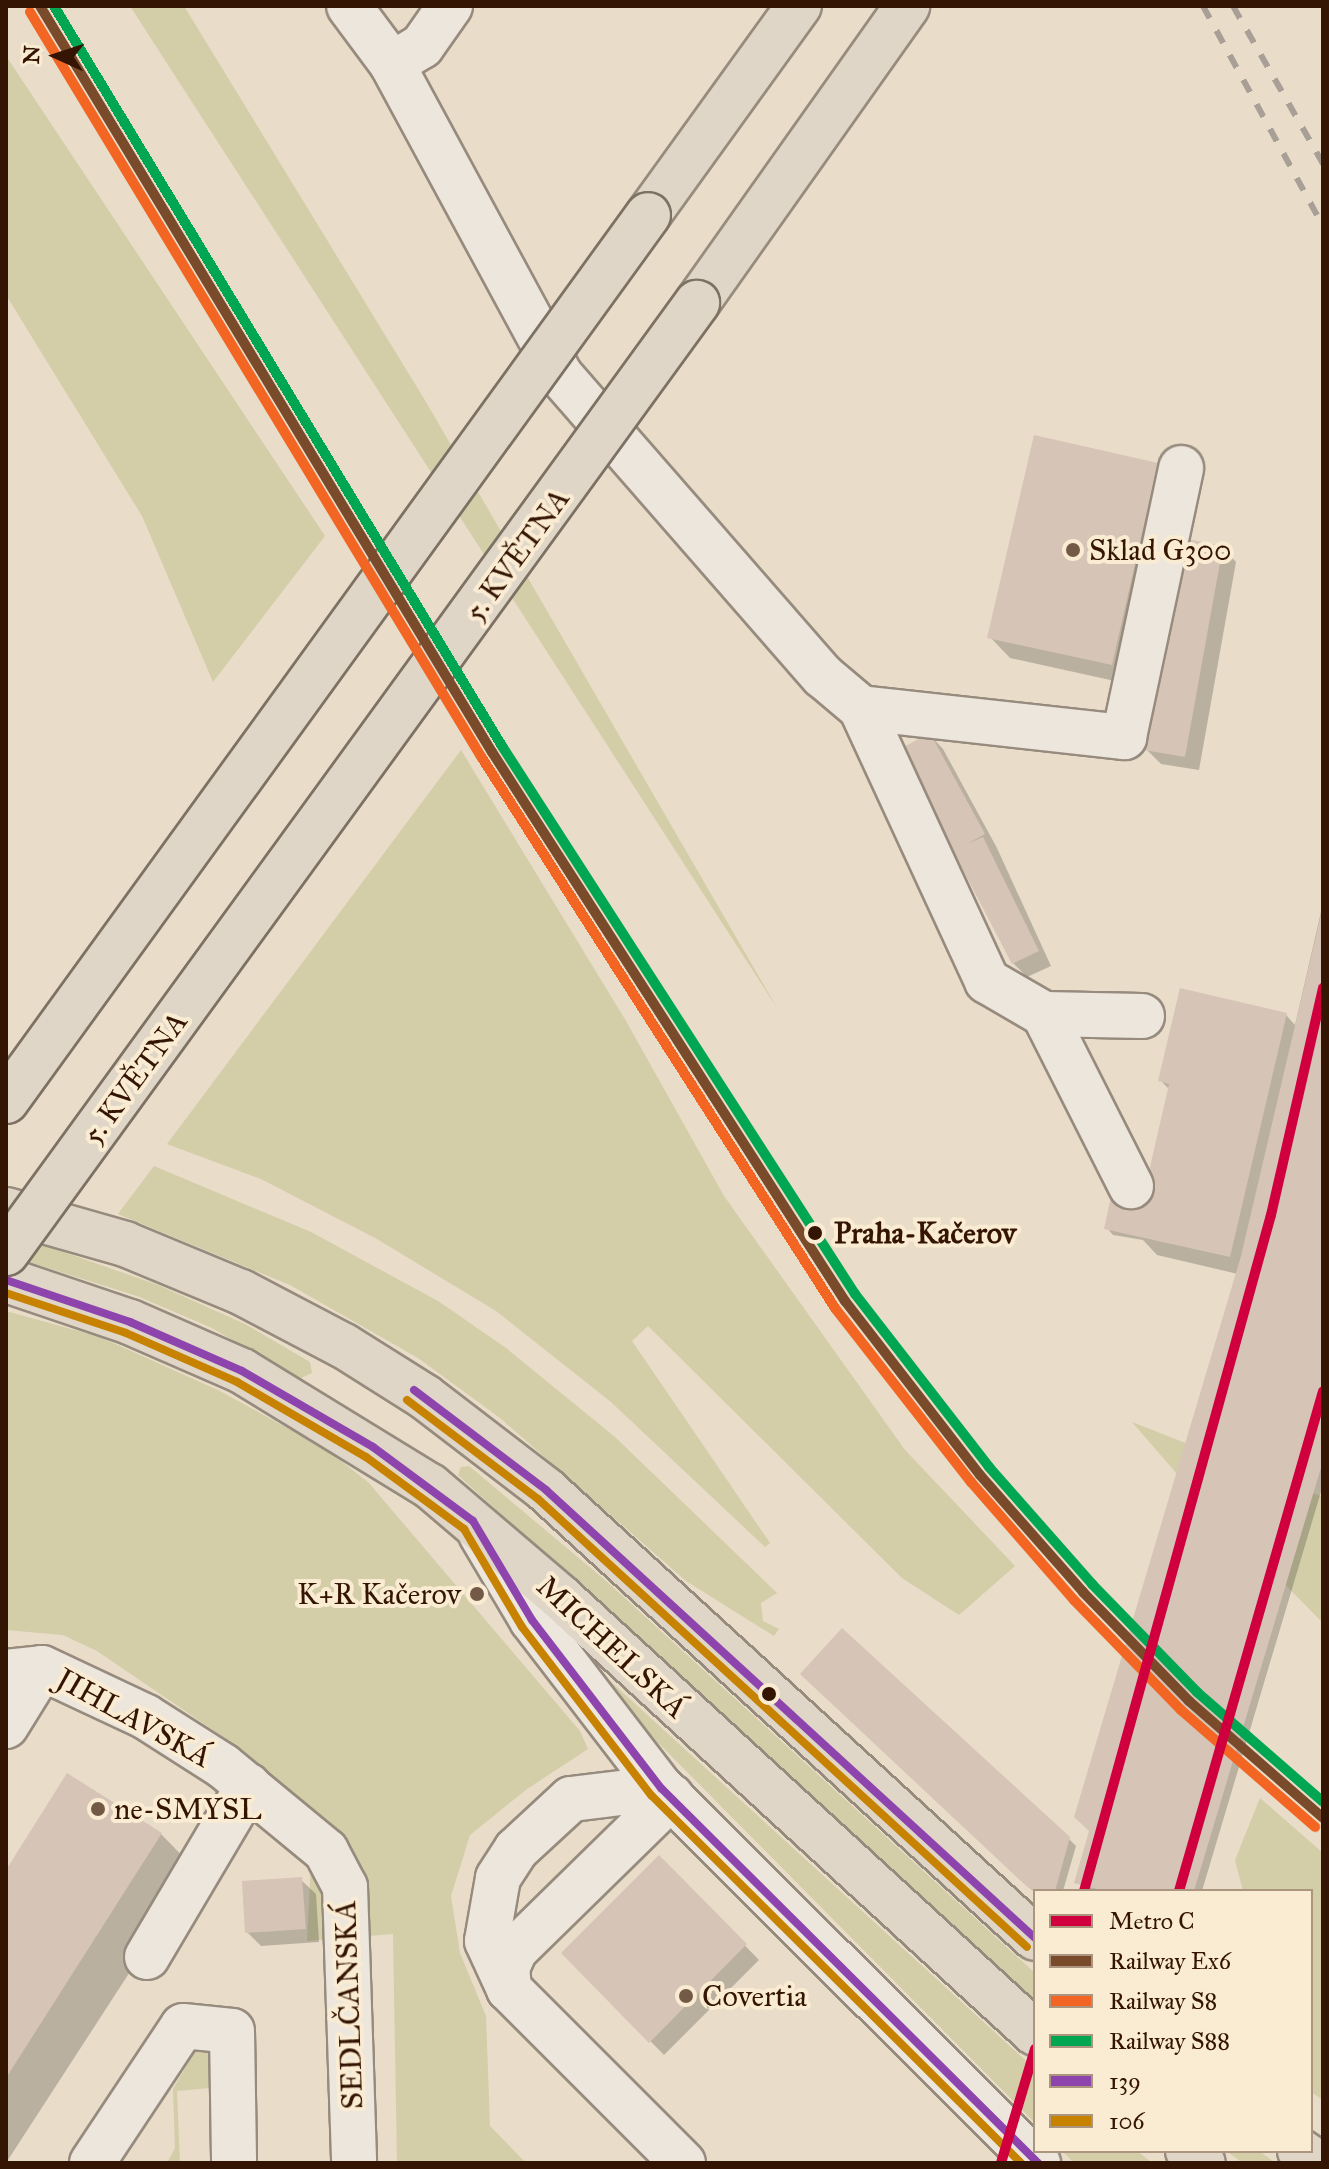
<!DOCTYPE html>
<meta charset="utf-8">
<style>
body{margin:0}
#map{position:relative;width:1329px;height:2169px;overflow:hidden;background:#e9dcc8;font-family:"IM FELL Great Primer",serif}
div>[style]{position:absolute}
.green>*{inset:0;background:#d3cda8}
.shadow>*{inset:0;background:#0003}
.building>*{inset:0;background:#d6c4b6}
.roads{filter:drop-shadow(2px 0 #978b7e) drop-shadow(-2px 0 #978b7e) drop-shadow(0 2px #978b7e) drop-shadow(0 -2px #978b7e)}
.minor>*{height:44px;margin:-22px;padding:0 22px;transform-origin:22px;border-radius:22px;background:#ece6dc}
.major>*{height:44px;margin:-22px;padding:0 22px;transform-origin:22px;border-radius:22px;background:#e0d6c7}
.highway>*{height:44px;margin:-22px;padding:0 22px;transform-origin:22px;border-radius:22px;background:#e0d6c7}
.rail>*{height:6px;margin-top:-3px;transform-origin:0;background:repeating-linear-gradient(90deg,#a8a096 0 14px,transparent 0 28px)}
.bridges{filter:drop-shadow(2px 0 #7d7164) drop-shadow(-2px 0 #7d7164) drop-shadow(0 2px #7d7164) drop-shadow(0 -2px #7d7164)}
.highway-bridge>*{height:44px;margin:-22px;padding:0 22px;transform-origin:22px;border-radius:22px;background:#e0d6c7}
.bus-1>*{height:8px;margin:-4px;padding:0 4px;transform-origin:4px;border-radius:4px;background:#8e44ad}
.bus-2>*{height:8px;margin:-4px;padding:0 4px;transform-origin:4px;border-radius:4px;background:#c68200}
.rail-1>*{height:10px;margin:-5px;padding:0 5px;transform-origin:5px;border-radius:5px;background:#7a4b2a}
.rail-2>*{height:10px;margin:-5px;padding:0 5px;transform-origin:5px;border-radius:5px;background:#f26522}
.rail-3>*{height:10px;margin:-5px;padding:0 5px;transform-origin:5px;border-radius:5px;background:#00a651}
.metro-1>*{height:10px;margin:-5px;padding:0 5px;transform-origin:5px;border-radius:5px;background:#cf003d}
.dots>*{width:22px;height:22px;translate:-50% -50%;box-sizing:border-box;border:4px solid #faebd3;border-radius:50%}
span{translate:-50% -50%;white-space:nowrap;text-align:center;line-height:1.15;-webkit-text-stroke:8px #faebd3;paint-order:stroke}
.poi-label{font-size:30px;color:#341402}
.left{translate:0 -50%;text-align:left}
.right{translate:-100% -50%;text-align:right}
.street-label{font-size:30px;color:#341402}
.stop-label{font-size:30px;color:#341402;font-weight:700}
.frame{position:absolute;inset:0;border:8px solid #341402;pointer-events:none}
.legend{position:absolute;left:1033px;top:1889px;width:280px;height:264px;box-sizing:border-box;background:#faebd3;border:2px solid #ab957f;margin:0;padding:10px 14px;list-style:none;font-size:24px;color:#341402}
.legend li{display:flex;align-items:center;gap:16px;height:40px}
.legend b{width:40px;border:2px solid #ab957f}
.north{position:absolute;left:16px;top:16px;width:80px;height:80px;-webkit-text-stroke:6px #faebd3;paint-order:stroke;rotate:273deg;font-size:22px;font-weight:700;line-height:32px;text-align:center;color:#341402}
.north::after{content:'';display:block;margin:auto;width:28px;height:36px;background:#341402;clip-path:polygon(50% 0,100% 100%,50% 72%,0 100%)}
</style>
<div id="map">
<div class="green">
<i style="clip-path:polygon(130px 6px,184px 6px,426px 402px,777px 1008px)"></i>
<i style="clip-path:polygon(6px 56px,325px 536px,213px 682px,142px 516px,6px 295px)"></i>
<i style="clip-path:polygon(461px 750px,626px 1021px,724px 1196px,905px 1450px,1015px 1566px,959px 1615px,902px 1578px,648px 1326px,632px 1341px,770px 1543px,765px 1547px,611px 1402px,496px 1311px,377px 1239px,261px 1179px,167px 1144px)"></i>
<i style="clip-path:polygon(154px 1166px,311px 1232px,438px 1301px,506px 1348px,615px 1437px,777px 1593px,761px 1603px,763px 1621px,779px 1629px,774px 1636px,686px 1581px,500px 1418px,418px 1358px,290px 1285px,118px 1214px)"></i>
<i style="clip-path:polygon(29px 1240px,158px 1285px,245px 1324px,310px 1362px,312px 1373px,299px 1379px,212px 1328px,137px 1296px,13px 1257px)"></i>
<i style="clip-path:polygon(6px 1311px,100px 1337px,220px 1391px,324px 1448px,368px 1482px,580px 1731px,588px 1749px,527px 1789px,470px 1835px,451px 1896px,460px 1953px,486px 2016px,490px 2126px,526px 2163px,397px 2163px,393px 1934px,307px 1941px,311px 1861px,294px 1794px,238px 1747px,97px 1651px,63px 1635px,6px 1630px)"></i>
<i style="clip-path:polygon(1132px 1422px,1323px 1497px,1323px 1623px,1184px 1482px)"></i>
<i style="clip-path:polygon(469px 1466px,605px 1580px,1035px 1973px,1035px 2000px,458px 1475px,461px 1467px)"></i>
<i style="clip-path:polygon(597px 1669px,1035px 2069px,1035px 2123px,593px 1677px)"></i>
<i style="clip-path:polygon(1260px 1798px,1323px 1853px,1323px 2100px,1311px 2092px,1311px 1891px,1243px 1891px,1235px 1860px)"></i>
<i style="clip-path:polygon(200px 2043px,208px 2048px,210px 2088px,177px 2091px,180px 2163px,167px 2163px,175px 2148px,173px 2089px)"></i>
<i style="clip-path:polygon(1062px 2151px,1137px 2151px,1152px 2163px,1074px 2163px)"></i>
<i style="clip-path:polygon(1226px 2151px,1259px 2151px,1276px 2163px,1243px 2163px)"></i>
</div>
<div class="shadow">
<i style="clip-path:polygon(1157px 465px,1178px 486px,1133px 685px,1010px 658px,990px 637px)"></i>
<i style="clip-path:polygon(1222px 548px,1236px 562px,1199px 770px,1161px 764px,1147px 750px)"></i>
<i style="clip-path:polygon(930px 735px,943px 749px,997px 848px,1051px 966px,1027px 977px,1013px 963px,903px 750px)"></i>
<i style="clip-path:polygon(1323px 903px,1323px 1485px,1202px 1891px,1092px 1891px,1076px 1882px,1238px 1274px,1157px 1255px,1143px 1240px,1113px 1235px,1107px 1228px,1146px 1191px,1170px 1090px,1160px 1080px,1286px 1015px,1295px 1025px)"></i>
<i style="clip-path:polygon(161px 1834px,196px 1870px,6px 2163px,6px 1874px)"></i>
<i style="clip-path:polygon(1069px 1839px,1076px 1846px,1063px 1891px,1037px 1891px)"></i>
<i style="clip-path:polygon(659px 1857px,759px 1960px,664px 2055px,564px 1953px)"></i>
<i style="clip-path:polygon(301px 1880px,316px 1894px,319px 1942px,261px 1946px,247px 1932px)"></i>
</div>
<div class="building">
<i style="clip-path:polygon(1034px 435px,1158px 463px,1112px 665px,987px 638px)"></i>
<i style="clip-path:polygon(1182px 538px,1223px 546px,1185px 757px,1144px 750px)"></i>
<i style="clip-path:polygon(930px 733px,985px 834px,967px 844px,983px 837px,1039px 951px,1012px 964px,900px 749px)"></i>
<i style="clip-path:polygon(1323px 906px,1323px 1461px,1194px 1891px,1105px 1891px,1074px 1883px,1089px 1831px,1074px 1817px,1241px 1256px)"></i>
<i style="clip-path:polygon(1180px 988px,1287px 1013px,1230px 1257px,1104px 1229px,1114px 1183px,1145px 1189px,1169px 1084px,1158px 1081px)"></i>
<i style="clip-path:polygon(842px 1628px,1070px 1837px,1055px 1891px,1035px 1893px,1023px 1883px,800px 1674px)"></i>
<i style="clip-path:polygon(67px 1773px,162px 1833px,6px 2078px,6px 1870px)"></i>
<i style="clip-path:polygon(659px 1855px,747px 1944px,649px 2043px,561px 1953px)"></i>
<i style="clip-path:polygon(302px 1877px,306px 1929px,245px 1933px,242px 1881px)"></i>
</div>
<div class="roads">
<div class="minor">
<i style="left:349px;top:6px;width:72px;rotate:53.4deg"></i>
<i style="left:392px;top:64px;width:355px;rotate:61.6deg"></i>
<i style="left:561px;top:376px;width:398px;rotate:48.9deg"></i>
<i style="left:823px;top:676px;width:50px;rotate:40.1deg"></i>
<i style="left:861px;top:708px;width:265px;rotate:6.3deg"></i>
<i style="left:1124px;top:737px;width:275px;rotate:-78deg"></i>
<i style="left:392px;top:64px;width:35px;rotate:-31deg"></i>
<i style="left:422px;top:46px;width:49px;rotate:-55deg"></i>
<i style="left:861px;top:708px;width:301px;rotate:65.2deg"></i>
<i style="left:987px;top:981px;width:66px;rotate:30.1deg"></i>
<i style="left:1044px;top:1014px;width:98px;rotate:1.2deg"></i>
<i style="left:1044px;top:1014px;width:193px;rotate:63.2deg"></i>
<i style="left:481px;top:1534px;width:100px;rotate:59.3deg"></i>
<i style="left:532px;top:1620px;width:212px;rotate:52.5deg"></i>
<i style="left:661px;top:1788px;width:532px;rotate:44.85deg"></i>
<i style="left:6px;top:1672px;width:36px;rotate:-6deg"></i>
<i style="left:42px;top:1668px;width:115px;rotate:25.2deg"></i>
<i style="left:146px;top:1717px;width:91px;rotate:32.5deg"></i>
<i style="left:223px;top:1766px;width:134px;rotate:39.5deg"></i>
<i style="left:326px;top:1851px;width:41px;rotate:62.2deg"></i>
<i style="left:345px;top:1887px;width:276px;rotate:88.1deg"></i>
<i style="left:6px;top:1726px;width:68px;rotate:-58.2deg"></i>
<i style="left:661px;top:1788px;width:91px;rotate:173deg"></i>
<i style="left:571px;top:1799px;width:75px;rotate:137.2deg"></i>
<i style="left:516px;top:1850px;width:33px;rotate:123deg"></i>
<i style="left:498px;top:1878px;width:64px;rotate:99.9deg"></i>
<i style="left:487px;top:1941px;width:53px;rotate:65.4deg"></i>
<i style="left:509px;top:1989px;width:246px;rotate:45deg"></i>
<i style="left:147px;top:1957px;width:199px;rotate:-59.4deg"></i>
<i style="left:509px;top:1989px;width:21px;rotate:-95deg"></i>
<i style="left:507px;top:1968px;width:20px;rotate:-66deg"></i>
<i style="left:515px;top:1950px;width:219px;rotate:-44.4deg"></i>
<i style="left:92px;top:2163px;width:164px;rotate:-56.4deg"></i>
<i style="left:183px;top:2026px;width:49px;rotate:5.8deg"></i>
<i style="left:232px;top:2031px;width:132px;rotate:89.1deg"></i>
</div>
<div class="major">
<i style="left:6px;top:1210px;width:124px;rotate:15.9deg"></i>
<i style="left:125px;top:1244px;width:126px;rotate:22.5deg"></i>
<i style="left:241px;top:1292px;width:116px;rotate:27.7deg"></i>
<i style="left:344px;top:1346px;width:96px;rotate:32.2deg"></i>
<i style="left:425px;top:1397px;width:153px;rotate:37.5deg"></i>
<i style="left:546px;top:1490px;width:663px;rotate:42.49deg"></i>
<i style="left:6px;top:1280px;width:131px;rotate:18.7deg"></i>
<i style="left:130px;top:1322px;width:122px;rotate:23.6deg"></i>
<i style="left:242px;top:1371px;width:220px;rotate:31.5deg"></i>
<i style="left:430px;top:1486px;width:171px;rotate:40.5deg"></i>
<i style="left:560px;top:1597px;width:645px;rotate:42.55deg"></i>
<i style="left:1188px;top:2151px;width:19px;rotate:39deg"></i>
<i style="left:1300px;top:2151px;width:21px;rotate:35deg"></i>
</div>
<div class="highway">
<i style="left:648px;top:215px;width:258px;rotate:-54.2deg"></i>
<i style="left:697px;top:303px;width:364px;rotate:-54.7deg"></i>
</div>
</div>
<div class="rail">
<i style="left:1203px;top:6px;width:251px;rotate:61.4deg"></i>
<i style="left:1233px;top:6px;width:182px;rotate:60.3deg"></i>
</div>
<div class="bridges">
<div class="highway-bridge">
<i style="left:6px;top:1101px;width:1094px;rotate:-54.07deg"></i>
<i style="left:6px;top:1253px;width:1175px;rotate:-53.97deg"></i>
</div>
</div>
<div class="bus-1">
<i style="left:6px;top:1280px;width:131px;rotate:18.7deg"></i>
<i style="left:130px;top:1322px;width:122px;rotate:23.6deg"></i>
<i style="left:242px;top:1371px;width:151px;rotate:30.1deg"></i>
<i style="left:373px;top:1447px;width:124px;rotate:36.5deg"></i>
<i style="left:473px;top:1521px;width:115px;rotate:59.2deg"></i>
<i style="left:532px;top:1620px;width:212px;rotate:52.5deg"></i>
<i style="left:661px;top:1788px;width:532px;rotate:44.85deg"></i>
<i style="left:414px;top:1390px;width:166px;rotate:37.1deg"></i>
<i style="left:546px;top:1490px;width:663px;rotate:42.49deg"></i>
</div>
<div class="bus-2">
<i style="left:6px;top:1293px;width:126px;rotate:18.4deg"></i>
<i style="left:126px;top:1333px;width:121px;rotate:23.8deg"></i>
<i style="left:237px;top:1382px;width:149px;rotate:30.2deg"></i>
<i style="left:366px;top:1457px;width:122px;rotate:36.3deg"></i>
<i style="left:464px;top:1529px;width:114px;rotate:59.4deg"></i>
<i style="left:522px;top:1627px;width:212px;rotate:52.5deg"></i>
<i style="left:651px;top:1795px;width:522px;rotate:44.84deg"></i>
<i style="left:407px;top:1400px;width:164px;rotate:37.1deg"></i>
<i style="left:538px;top:1499px;width:663px;rotate:42.49deg"></i>
</div>
<div class="rail-1">
<i style="left:40px;top:6px;width:872px;rotate:58.79deg"></i>
<i style="left:492px;top:752px;width:653px;rotate:57.26deg"></i>
<i style="left:845px;top:1301px;width:220px;rotate:52.2deg"></i>
<i style="left:980px;top:1475px;width:156px;rotate:48.6deg"></i>
<i style="left:1083px;top:1592px;width:152px;rotate:45.8deg"></i>
<i style="left:1189px;top:1701px;width:178px;rotate:41.1deg"></i>
</div>
<div class="rail-2">
<i style="left:30px;top:12px;width:872px;rotate:58.79deg"></i>
<i style="left:482px;top:758px;width:654px;rotate:57.31deg"></i>
<i style="left:835px;top:1308px;width:221px;rotate:52deg"></i>
<i style="left:971px;top:1482px;width:157px;rotate:48.9deg"></i>
<i style="left:1074px;top:1600px;width:153px;rotate:45.8deg"></i>
<i style="left:1181px;top:1710px;width:178px;rotate:41.1deg"></i>
</div>
<div class="rail-3">
<i style="left:54px;top:6px;width:865px;rotate:58.81deg"></i>
<i style="left:502px;top:746px;width:652px;rotate:57.21deg"></i>
<i style="left:855px;top:1294px;width:219px;rotate:52.2deg"></i>
<i style="left:989px;top:1467px;width:156px;rotate:48.6deg"></i>
<i style="left:1092px;top:1584px;width:151px;rotate:45.8deg"></i>
<i style="left:1197px;top:1692px;width:167px;rotate:41.1deg"></i>
</div>
<div class="metro-1">
<i style="left:1084px;top:1891px;width:701px;rotate:-74.54deg"></i>
<i style="left:1271px;top:1215px;width:233px;rotate:-77.1deg"></i>
<i style="left:1179px;top:1891px;width:520px;rotate:-73.93deg"></i>
<i style="left:1001px;top:2163px;width:119px;rotate:-73.4deg"></i>
</div>
<div class="dots">
<i style="left:1073px;top:550px;background:#735a47"></i>
<i style="left:815px;top:1233px;background:#341402"></i>
<i style="left:477px;top:1594px;background:#735a47"></i>
<i style="left:769px;top:1694px;background:#341402"></i>
<i style="left:98px;top:1809px;background:#735a47"></i>
<i style="left:686px;top:1996px;background:#735a47"></i>
</div>
<div class="poi-label">
<span class="left" style="left:1089px;top:550px">Sklad G300</span>
<span class="right" style="left:461px;top:1594px">K+R Kačerov</span>
<span class="left" style="left:114px;top:1809px">ne-SMYSL</span>
<span class="left" style="left:702px;top:1996px">Covertia</span>
</div>
<div class="street-label">
<span style="left:517px;top:555px;rotate:-54deg">5. KVĚTNA</span>
<span style="left:135px;top:1078px;rotate:-54deg">5. KVĚTNA</span>
<span style="left:612px;top:1647px;rotate:43deg">MICHELSKÁ</span>
<span style="left:134px;top:1718px;rotate:29deg">JIHLAVSKÁ</span>
<span style="left:349px;top:2005px;rotate:-92deg">SEDLČANSKÁ</span>
</div>
<div class="stop-label">
<span class="left" style="left:834px;top:1233px">Praha-Kačerov</span>
</div>
<div class="frame"></div>
<ul class="legend">
<li><b style="height:10px;background:#cf003d"></b>Metro C</li>
<li><b style="height:10px;background:#7a4b2a"></b>Railway Ex6</li>
<li><b style="height:10px;background:#f26522"></b>Railway S8</li>
<li><b style="height:10px;background:#00a651"></b>Railway S88</li>
<li><b style="height:10px;background:#8e44ad"></b>139</li>
<li><b style="height:10px;background:#c68200"></b>106</li>
</ul>
<div class="north">N</div>
</div>
